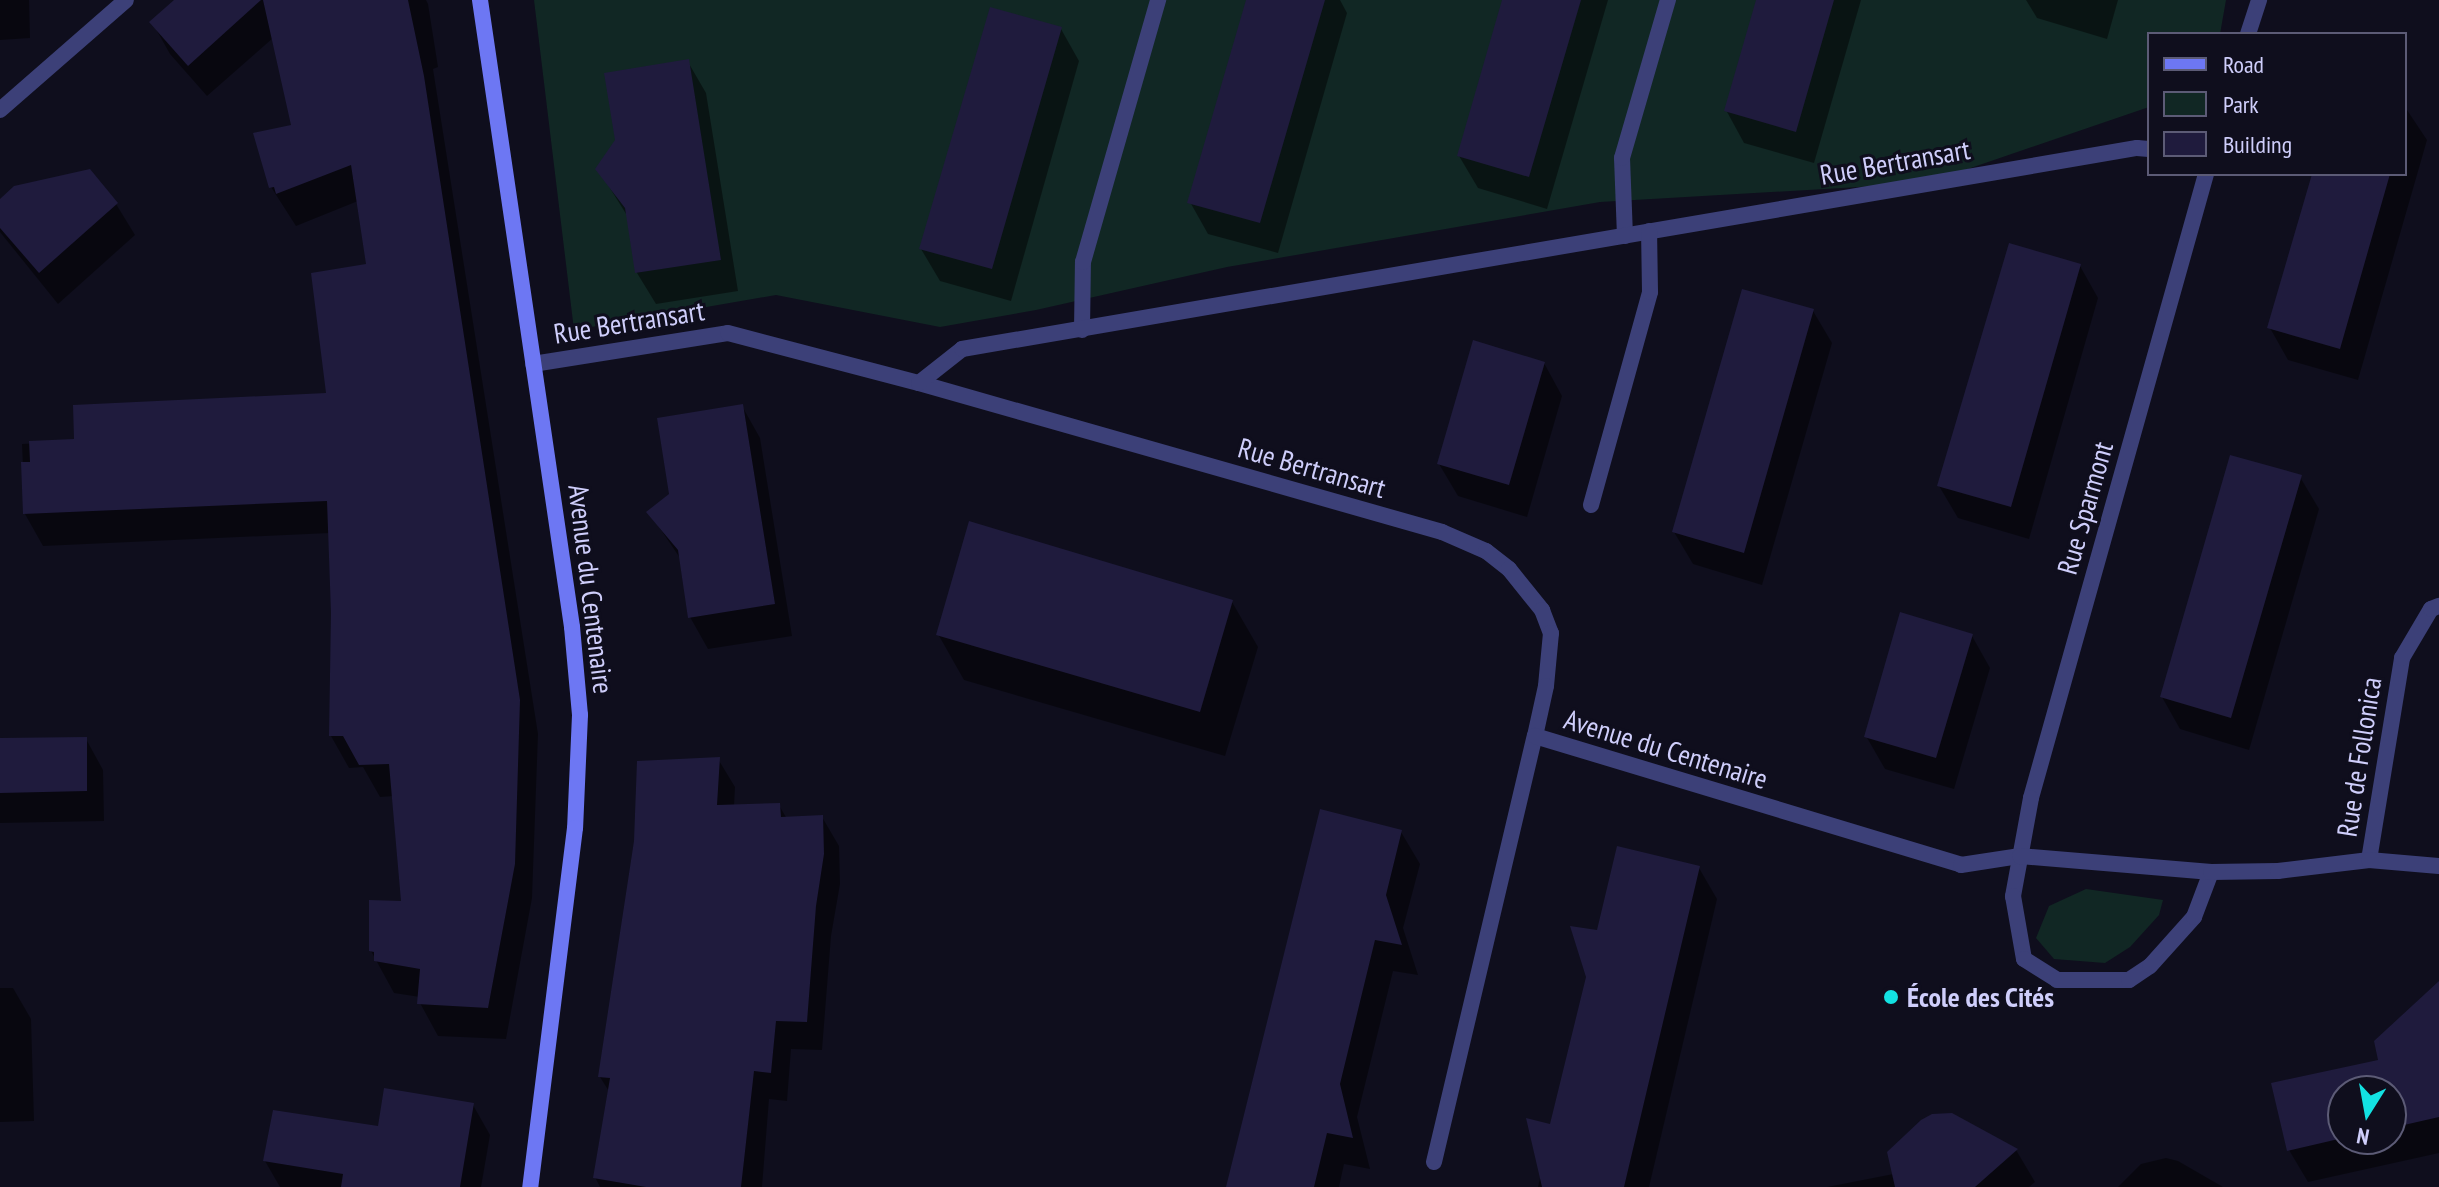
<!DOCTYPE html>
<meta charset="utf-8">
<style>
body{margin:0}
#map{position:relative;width:2439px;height:1187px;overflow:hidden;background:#0f0e1d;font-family:"PT Sans Narrow",sans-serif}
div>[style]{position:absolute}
.green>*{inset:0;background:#112724}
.shadow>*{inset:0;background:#0007}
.building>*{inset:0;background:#1f1b3d}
.minor>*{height:16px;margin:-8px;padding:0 8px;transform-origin:8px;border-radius:8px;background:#3c4078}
.secondary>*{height:16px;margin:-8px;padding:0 8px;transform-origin:8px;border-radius:8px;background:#6d77f3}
.dots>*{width:22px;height:22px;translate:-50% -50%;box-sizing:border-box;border:4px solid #0f0e1d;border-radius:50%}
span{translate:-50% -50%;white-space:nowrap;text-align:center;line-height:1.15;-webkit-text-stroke:6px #0f0e1d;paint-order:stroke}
.street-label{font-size:28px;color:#cfcefb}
.poi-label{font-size:28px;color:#cfcefb;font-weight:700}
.left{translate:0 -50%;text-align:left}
.legend{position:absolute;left:2147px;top:32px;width:260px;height:144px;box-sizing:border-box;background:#0f0e1d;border:2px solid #5c5b76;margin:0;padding:10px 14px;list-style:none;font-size:24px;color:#cfcefb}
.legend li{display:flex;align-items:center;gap:16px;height:40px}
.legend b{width:40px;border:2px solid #5c5b76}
.north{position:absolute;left:2327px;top:1075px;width:80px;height:80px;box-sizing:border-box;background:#0f0e1d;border:2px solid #5c5b76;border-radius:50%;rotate:191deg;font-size:22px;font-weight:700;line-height:32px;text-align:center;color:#cfcefb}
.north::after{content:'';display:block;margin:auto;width:28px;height:36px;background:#13e1e2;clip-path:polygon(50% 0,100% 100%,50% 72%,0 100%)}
</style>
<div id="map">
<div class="green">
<i style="clip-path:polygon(534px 0,2226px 0,2220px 34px,2149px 34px,2149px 107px,1927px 183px,1600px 202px,1227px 267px,1036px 310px,940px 327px,776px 295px,574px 330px)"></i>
<i style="clip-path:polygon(2086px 889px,2163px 900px,2159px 915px,2130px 947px,2105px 963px,2054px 959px,2036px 938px,2049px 906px)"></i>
</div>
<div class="shadow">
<i style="clip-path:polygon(0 0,29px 0,30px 38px,0 40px)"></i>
<i style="clip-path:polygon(178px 0,426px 0,428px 4px,438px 67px,433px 69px,538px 734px,532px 898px,506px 1039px,438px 1036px,420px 1003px,420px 997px,394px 993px,371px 951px,403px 903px,394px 796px,380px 797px,363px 767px,349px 768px,331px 736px,333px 613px,330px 533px,43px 546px,25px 514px,22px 444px,77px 441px,329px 395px,368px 266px,358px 201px,296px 226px,271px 187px,293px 126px,273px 38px,207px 96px,170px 54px,152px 22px)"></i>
<i style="clip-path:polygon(1248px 0,1340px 0,1347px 13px,1278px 253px,1208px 234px,1190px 202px)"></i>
<i style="clip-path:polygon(1504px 0,1608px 0,1547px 209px,1478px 188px,1459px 156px)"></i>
<i style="clip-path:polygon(1758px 0,1861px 0,1814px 163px,1744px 143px,1726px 110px)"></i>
<i style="clip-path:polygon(2026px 0,2118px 0,2107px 39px,2037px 18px)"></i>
<i style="clip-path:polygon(1061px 29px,1079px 61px,1011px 301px,940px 281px,921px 249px)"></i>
<i style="clip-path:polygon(688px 62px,706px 93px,738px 291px,656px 304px,637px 273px,628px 217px,598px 169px)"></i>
<i style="clip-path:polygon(2405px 107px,2427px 140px,2358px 380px,2288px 360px,2270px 328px,2314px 174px,2405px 174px)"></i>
<i style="clip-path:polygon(0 201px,116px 204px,135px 235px,58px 304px,0 232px)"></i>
<i style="clip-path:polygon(2080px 266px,2098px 298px,2029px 539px,1958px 518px,1939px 486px)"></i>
<i style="clip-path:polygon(1813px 311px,1832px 343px,1762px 585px,1693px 564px,1674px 532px)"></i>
<i style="clip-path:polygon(1544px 363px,1562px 396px,1527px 517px,1458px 496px,1439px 464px)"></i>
<i style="clip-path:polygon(742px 406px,760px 438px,792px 636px,708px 649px,690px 617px,682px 561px,649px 512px,671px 495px)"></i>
<i style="clip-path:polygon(2300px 477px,2319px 509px,2249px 750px,2180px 729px,2162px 697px)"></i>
<i style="clip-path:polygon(1232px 602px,1258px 647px,1225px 756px,964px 680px,938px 634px)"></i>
<i style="clip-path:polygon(1972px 636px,1990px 668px,1954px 789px,1885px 769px,1866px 736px)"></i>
<i style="clip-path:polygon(86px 739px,103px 770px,104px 821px,0 823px,0 741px)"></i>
<i style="clip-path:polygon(718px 759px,735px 787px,734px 806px,779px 805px,787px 819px,822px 817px,839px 846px,840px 884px,831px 936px,822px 1050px,791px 1049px,787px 1101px,769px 1099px,762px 1187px,600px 1187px,595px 1177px,610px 1093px,600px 1077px)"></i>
<i style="clip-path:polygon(1401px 832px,1420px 864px,1403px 928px,1418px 975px,1393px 971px,1357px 1117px,1370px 1169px,1344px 1164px,1339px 1187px,1228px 1187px)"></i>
<i style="clip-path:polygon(1699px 868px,1717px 899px,1649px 1187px,1538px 1187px,1599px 933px)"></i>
<i style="clip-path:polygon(0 988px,13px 988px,31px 1019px,34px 1121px,0 1122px)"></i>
<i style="clip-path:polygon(evenodd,2439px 1005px,2439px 1153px,2308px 1182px,2289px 1150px,2273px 1085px,2380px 1061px,2439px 1005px,2343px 1091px,2391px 1091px,2391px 1139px,2343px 1139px,2343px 1091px)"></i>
<i style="clip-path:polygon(473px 1105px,490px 1135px,481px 1187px,280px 1187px,265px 1161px)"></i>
<i style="clip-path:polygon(2016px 1150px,2035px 1182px,2029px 1187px,1827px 1187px)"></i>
<i style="clip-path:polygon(2166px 1158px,2178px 1161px,2223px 1187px,2118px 1187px,2141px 1164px)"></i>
</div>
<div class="building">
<i style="clip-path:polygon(174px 0,261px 0,188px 66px,149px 22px)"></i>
<i style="clip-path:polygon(263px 0,408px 0,424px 76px,520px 700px,515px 864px,488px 1008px,417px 1004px,420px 969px,374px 961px,374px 952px,369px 951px,369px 900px,401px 901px,389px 764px,359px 765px,343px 736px,329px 736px,331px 613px,327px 501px,23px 514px,21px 462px,30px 462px,29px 441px,74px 439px,73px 405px,326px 393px,311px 273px,366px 264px,351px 165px,276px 194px,274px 187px,269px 188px,253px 133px,291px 125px)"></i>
<i style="clip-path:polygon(1246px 0,1325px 0,1260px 223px,1187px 203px)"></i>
<i style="clip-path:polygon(1502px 0,1581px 0,1529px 177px,1457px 156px)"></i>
<i style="clip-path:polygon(1756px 0,1834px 0,1796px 132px,1724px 111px)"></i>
<i style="clip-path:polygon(990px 7px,1062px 27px,992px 269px,919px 249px)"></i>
<i style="clip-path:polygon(689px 59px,721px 260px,635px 273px,625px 208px,595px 169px,615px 140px,604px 73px)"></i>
<i style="clip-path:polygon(90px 169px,118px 203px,39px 273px,0 228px,0 199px,14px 186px)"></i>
<i style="clip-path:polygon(2312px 174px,2390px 174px,2340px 349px,2267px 328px)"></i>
<i style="clip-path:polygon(2009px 243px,2081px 264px,2011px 507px,1937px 486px)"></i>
<i style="clip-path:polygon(1742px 289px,1814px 309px,1744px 553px,1672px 532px)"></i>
<i style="clip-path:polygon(1473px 340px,1545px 362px,1509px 485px,1437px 464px)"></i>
<i style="clip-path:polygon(743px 404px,775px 604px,688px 618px,678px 550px,646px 512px,669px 494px,657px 418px)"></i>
<i style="clip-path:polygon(2230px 455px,2302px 475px,2231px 718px,2160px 697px)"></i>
<i style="clip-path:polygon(969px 521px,1233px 600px,1200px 712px,936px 635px)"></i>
<i style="clip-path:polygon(1900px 612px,1973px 634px,1936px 758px,1864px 737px)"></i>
<i style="clip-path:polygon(87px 737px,87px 791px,0 793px,0 738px)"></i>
<i style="clip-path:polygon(720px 757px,717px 805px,780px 803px,781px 817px,823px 815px,824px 854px,816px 906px,807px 1022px,776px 1021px,771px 1073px,754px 1071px,741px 1187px,646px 1187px,593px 1178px,610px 1078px,598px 1077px,634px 841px,637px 761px)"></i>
<i style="clip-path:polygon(1320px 809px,1402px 830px,1386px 895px,1402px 945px,1375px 940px,1340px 1084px,1353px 1138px,1327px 1133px,1314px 1187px,1226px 1187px)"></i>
<i style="clip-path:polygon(1617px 846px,1700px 866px,1624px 1187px,1542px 1187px,1526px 1118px,1550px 1124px,1586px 977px,1570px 926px,1597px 930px)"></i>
<i style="clip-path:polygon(2439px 981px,2439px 1117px,2391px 1128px,2391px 1091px,2343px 1091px,2343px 1138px,2287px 1151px,2271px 1083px,2378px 1060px,2374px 1041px)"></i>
<i style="clip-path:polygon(384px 1088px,474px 1103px,460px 1187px,341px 1187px,343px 1174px,263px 1161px,273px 1110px,378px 1126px)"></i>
<i style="clip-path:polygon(1952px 1113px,2018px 1149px,1975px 1187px,1895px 1187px,1887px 1152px,1921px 1120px,1932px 1114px)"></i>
</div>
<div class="minor">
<i style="left:2248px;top:34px;width:36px;rotate:-72deg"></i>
<i style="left:0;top:110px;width:167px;rotate:-41.1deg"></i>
<i style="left:2206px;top:174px;width:648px;rotate:105.67deg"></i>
<i style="left:2031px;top:798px;width:100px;rotate:100.4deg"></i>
<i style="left:2013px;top:896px;width:64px;rotate:80.1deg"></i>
<i style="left:2024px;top:959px;width:39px;rotate:32deg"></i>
<i style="left:2057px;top:980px;width:72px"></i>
<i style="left:2129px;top:980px;width:25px;rotate:-34deg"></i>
<i style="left:2150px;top:966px;width:66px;rotate:-48.1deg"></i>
<i style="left:2194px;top:917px;width:48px;rotate:-69.3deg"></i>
<i style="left:1625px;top:236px;width:78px;rotate:-92.2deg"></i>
<i style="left:1622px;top:158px;width:165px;rotate:-73.8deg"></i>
<i style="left:1082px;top:330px;width:68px;rotate:-89.2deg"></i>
<i style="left:1083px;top:262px;width:273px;rotate:-74deg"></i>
<i style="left:533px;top:364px;width:197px;rotate:-9deg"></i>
<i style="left:728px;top:333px;width:197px;rotate:14.7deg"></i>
<i style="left:919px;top:383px;width:544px;rotate:15.9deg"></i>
<i style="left:1442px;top:532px;width:48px;rotate:23.4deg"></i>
<i style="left:1486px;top:551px;width:29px;rotate:38deg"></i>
<i style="left:1509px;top:569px;width:53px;rotate:51.2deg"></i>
<i style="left:1542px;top:610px;width:25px;rotate:69deg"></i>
<i style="left:1551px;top:633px;width:53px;rotate:95.4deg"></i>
<i style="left:1546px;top:686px;width:51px;rotate:102.4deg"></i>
<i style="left:919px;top:383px;width:55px;rotate:-38.3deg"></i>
<i style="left:962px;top:349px;width:1192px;rotate:-9.71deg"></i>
<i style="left:2137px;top:148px;width:12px;rotate:5deg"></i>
<i style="left:1591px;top:505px;width:221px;rotate:-74.5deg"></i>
<i style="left:1650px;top:292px;width:61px;rotate:-90.9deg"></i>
<i style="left:2369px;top:860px;width:205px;rotate:-80.7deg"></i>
<i style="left:2402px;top:658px;width:57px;rotate:-59.4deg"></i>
<i style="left:2431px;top:609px;width:9px;rotate:-21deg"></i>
<i style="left:1434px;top:1162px;width:438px;rotate:-76.7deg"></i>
<i style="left:1535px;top:736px;width:445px;rotate:16.8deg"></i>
<i style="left:1961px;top:865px;width:60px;rotate:-8.7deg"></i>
<i style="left:2020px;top:856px;width:192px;rotate:4.8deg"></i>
<i style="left:2211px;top:872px;width:67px;rotate:-0.9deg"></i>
<i style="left:2278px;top:871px;width:92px;rotate:-6.9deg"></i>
<i style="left:2369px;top:860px;width:70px;rotate:4.9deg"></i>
</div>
<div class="secondary">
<i style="left:480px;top:0;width:634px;rotate:81.65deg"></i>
<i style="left:572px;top:627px;width:88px;rotate:84.8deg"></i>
<i style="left:580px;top:715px;width:113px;rotate:92.5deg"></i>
<i style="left:575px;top:828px;width:362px;rotate:97.1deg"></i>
</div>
<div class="dots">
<i style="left:1891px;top:997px;background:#13e1e2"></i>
</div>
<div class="street-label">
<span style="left:1895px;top:162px;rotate:-10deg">Rue Bertransart</span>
<span style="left:629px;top:322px;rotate:-9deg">Rue Bertransart</span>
<span style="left:1312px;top:468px;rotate:16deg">Rue Bertransart</span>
<span style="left:2085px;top:508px;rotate:-74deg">Rue Sparmont</span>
<span style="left:591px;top:589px;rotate:83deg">Avenue du Centenaire</span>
<span style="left:1666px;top:749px;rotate:17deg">Avenue du Centenaire</span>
<span style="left:2359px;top:757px;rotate:-81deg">Rue de Follonica</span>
</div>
<div class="poi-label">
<span class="left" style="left:1907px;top:997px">École des Cités</span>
</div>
<ul class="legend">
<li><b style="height:10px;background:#6d77f3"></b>Road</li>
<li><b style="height:22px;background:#112724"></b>Park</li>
<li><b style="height:22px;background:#1f1b3d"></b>Building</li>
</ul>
<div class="north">N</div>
</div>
